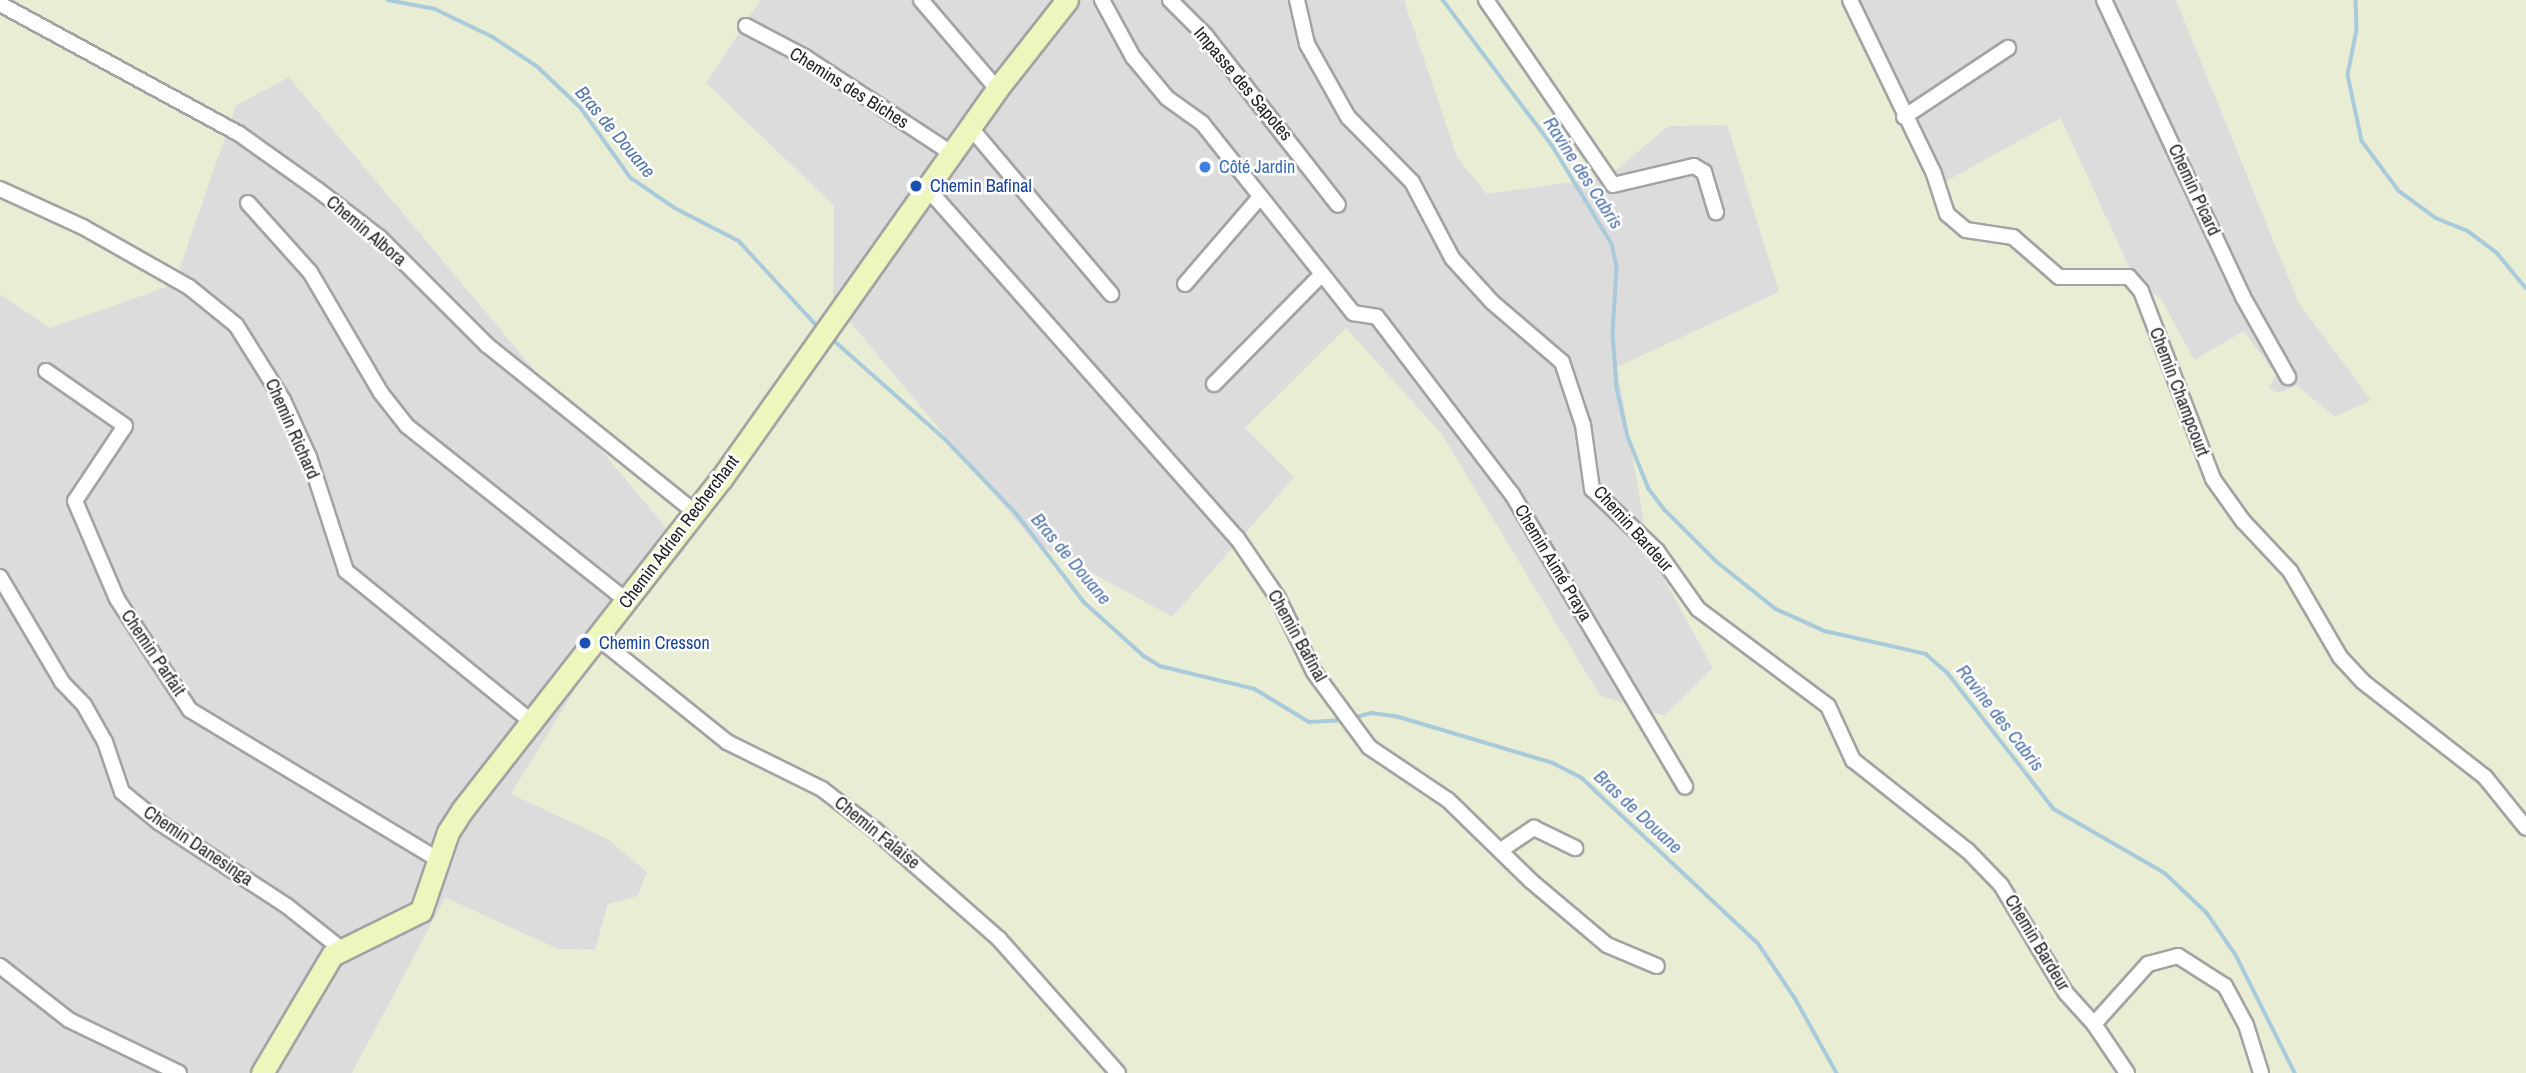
<!DOCTYPE html>
<meta charset="utf-8">
<style>
body{margin:0}
#map{position:relative;width:2526px;height:1073px;overflow:hidden;background:#efede6;font-family:"Archivo Narrow",sans-serif}
div>[style]{position:absolute}
.residential>*{inset:0;background:#dddcdc}
.farmland>*{inset:0;background:#e8edd3}
.stream>*{height:3.5px;margin:-1.75px;padding:0 1.75px;transform-origin:1.75px;border-radius:1.75px;background:#a9cada}
.roads{filter:drop-shadow(2px 0 #a3a3a3) drop-shadow(-2px 0 #a3a3a3) drop-shadow(0 2px #a3a3a3) drop-shadow(0 -2px #a3a3a3)}
.minor>*{height:14px;margin:-7px;padding:0 7px;transform-origin:7px;border-radius:7px;background:#fff}
.secondary>*{height:21px;margin:-10.5px;padding:0 10.5px;transform-origin:10.5px;border-radius:10.5px;background:#edf6bd}
.dots>*{width:19px;height:19px;translate:-50% -50%;box-sizing:border-box;border:4px solid #fff;border-radius:50%}
span{translate:-50% -50%;white-space:nowrap;text-align:center;line-height:1.15;-webkit-text-stroke:5px #fff;paint-order:stroke}
.street-label{font-size:18px;color:#1f1f1f}
.shop-label{font-size:18px;color:#366cbe}
.left{translate:0 -50%;text-align:left}
.transit-label{font-size:18px;color:#164399}
.water-label{font-size:19px;color:#5174aa;font-style:italic}
</style>
<div id="map">
<div class="residential">
<i style="clip-path:polygon(760px 0,1404px 0,1458px 159px,1608px 177px,1668px 126px,1727px 124px,1780px 292px,1649px 551px,1713px 668px,1665px 716px,1600px 696px,1441px 433px,1245px 428px,1295px 477px,1172px 617px,1034px 542px,833px 302px,834px 206px,706px 83px)"></i>
<i style="clip-path:polygon(1850px 0,2176px 0,2299px 303px,2372px 401px,2335px 417px,2297px 386px,2277px 393px,2194px 360px,2161px 299px,2135px 281px,2109px 222px,1946px 182px,1939px 185px)"></i>
<i style="clip-path:polygon(289px 77px,685px 550px,603px 644px,511px 794px,608px 839px,647px 872px,638px 896px,608px 904px,595px 950px,558px 949px,446px 898px,352px 1073px,0 1073px,0 294px,50px 328px,174px 284px,236px 105px)"></i>
</div>
<div class="farmland">
<i style="clip-path:polygon(0 0,760px 0,706px 83px,834px 206px,833px 302px,1034px 542px,1173px 617px,1294px 477px,1245px 428px,1346px 328px,1441px 433px,1599px 695px,1664px 716px,1713px 668px,1649px 551px,1617px 367px,1779px 292px,1727px 125px,1668px 126px,1608px 177px,1487px 194px,1458px 159px,1404px 0,1850px 0,1939px 185px,2061px 118px,2135px 281px,2161px 299px,2194px 360px,2244px 331px,2276px 375px,2269px 388px,2278px 393px,2297px 386px,2335px 417px,2371px 400px,2299px 303px,2176px 0,2526px 0,2526px 1073px,352px 1073px,445px 898px,558px 949px,595px 950px,608px 904px,638px 896px,647px 872px,608px 839px,511px 794px,603px 644px,685px 549px,289px 77px,236px 105px,174px 284px,50px 328px,0 294px)"></i>
</div>
<div class="stream">
<i style="left:388px;top:0;width:48px;rotate:10.8deg"></i>
<i style="left:435px;top:9px;width:64px;rotate:25.8deg"></i>
<i style="left:493px;top:37px;width:54px;rotate:33.7deg"></i>
<i style="left:538px;top:67px;width:59px;rotate:43.6deg"></i>
<i style="left:581px;top:108px;width:86px;rotate:54.5deg"></i>
<i style="left:631px;top:178px;width:53px;rotate:34.3deg"></i>
<i style="left:675px;top:208px;width:72px;rotate:27.3deg"></i>
<i style="left:739px;top:241px;width:117px;rotate:47.4deg"></i>
<i style="left:1443px;top:0;width:181px;rotate:53.1deg"></i>
<i style="left:1552px;top:145px;width:116px;rotate:58.8deg"></i>
<i style="left:1612px;top:244px;width:25px;rotate:78deg"></i>
<i style="left:1617px;top:268px;width:65px;rotate:93.5deg"></i>
<i style="left:1613px;top:333px;width:55px;rotate:85.8deg"></i>
<i style="left:1617px;top:388px;width:50px;rotate:77.3deg"></i>
<i style="left:1628px;top:437px;width:56px;rotate:68deg"></i>
<i style="left:1649px;top:489px;width:26px;rotate:53deg"></i>
<i style="left:1665px;top:510px;width:72px;rotate:45deg"></i>
<i style="left:1716px;top:561px;width:77px;rotate:38.7deg"></i>
<i style="left:1776px;top:609px;width:54px;rotate:24.2deg"></i>
<i style="left:1825px;top:631px;width:104px;rotate:12.8deg"></i>
<i style="left:1926px;top:654px;width:28px;rotate:41deg"></i>
<i style="left:1947px;top:672px;width:174px;rotate:52deg"></i>
<i style="left:2054px;top:809px;width:128px;rotate:30deg"></i>
<i style="left:2165px;top:873px;width:58px;rotate:43.6deg"></i>
<i style="left:2207px;top:913px;width:51px;rotate:55.4deg"></i>
<i style="left:2236px;top:955px;width:132px;rotate:63.4deg"></i>
<i style="left:2356px;top:0;width:30px;rotate:88deg"></i>
<i style="left:2357px;top:30px;width:46px;rotate:101.3deg"></i>
<i style="left:2348px;top:75px;width:67px;rotate:78deg"></i>
<i style="left:2362px;top:141px;width:62px;rotate:53.5deg"></i>
<i style="left:2399px;top:191px;width:46px;rotate:36.1deg"></i>
<i style="left:2436px;top:218px;width:35px;rotate:22deg"></i>
<i style="left:2468px;top:231px;width:38px;rotate:37deg"></i>
<i style="left:2498px;top:254px;width:44px;rotate:50.5deg"></i>
<i style="left:829px;top:336px;width:154px;rotate:41.6deg"></i>
<i style="left:944px;top:438px;width:104px;rotate:46.2deg"></i>
<i style="left:1016px;top:513px;width:112px;rotate:52.6deg"></i>
<i style="left:1084px;top:602px;width:81px;rotate:42deg"></i>
<i style="left:1144px;top:656px;width:19px;rotate:32deg"></i>
<i style="left:1160px;top:666px;width:98px;rotate:13.6deg"></i>
<i style="left:1255px;top:689px;width:63px;rotate:31.4deg"></i>
<i style="left:1309px;top:722px;width:36px;rotate:-3deg"></i>
<i style="left:1352px;top:718px;width:21px;rotate:-14deg"></i>
<i style="left:1372px;top:713px;width:27px;rotate:8deg"></i>
<i style="left:1399px;top:717px;width:161px;rotate:16.6deg"></i>
<i style="left:1553px;top:763px;width:33px;rotate:27deg"></i>
<i style="left:1582px;top:778px;width:241px;rotate:43.2deg"></i>
<i style="left:1758px;top:943px;width:66px;rotate:56.1deg"></i>
<i style="left:1795px;top:998px;width:86px;rotate:60.8deg"></i>
</div>
<div class="roads">
<div class="minor">
<i style="left:921px;top:0;width:117px;rotate:49.5deg"></i>
<i style="left:1102px;top:0;width:65px;rotate:61.5deg"></i>
<i style="left:1133px;top:57px;width:53px;rotate:50.3deg"></i>
<i style="left:1167px;top:98px;width:43px;rotate:35.5deg"></i>
<i style="left:1202px;top:123px;width:243px;rotate:51.5deg"></i>
<i style="left:1353px;top:313px;width:24px;rotate:9deg"></i>
<i style="left:1377px;top:317px;width:223px;rotate:52.7deg"></i>
<i style="left:1512px;top:494px;width:340px;rotate:59.4deg"></i>
<i style="left:1170px;top:0;width:51px;rotate:45deg"></i>
<i style="left:1206px;top:36px;width:214px;rotate:52deg"></i>
<i style="left:1297px;top:0;width:45px;rotate:77.2deg"></i>
<i style="left:1307px;top:44px;width:84px;rotate:60.7deg"></i>
<i style="left:1348px;top:117px;width:91px;rotate:45.4deg"></i>
<i style="left:1412px;top:182px;width:86px;rotate:62.2deg"></i>
<i style="left:1452px;top:258px;width:59px;rotate:47.7deg"></i>
<i style="left:1492px;top:302px;width:92px;rotate:40.6deg"></i>
<i style="left:1562px;top:362px;width:66px;rotate:71.6deg"></i>
<i style="left:1583px;top:425px;width:65px;rotate:82deg"></i>
<i style="left:1592px;top:489px;width:90px;rotate:43.6deg"></i>
<i style="left:1657px;top:551px;width:71px;rotate:54.7deg"></i>
<i style="left:1698px;top:609px;width:162px;rotate:36.7deg"></i>
<i style="left:1828px;top:706px;width:60px;rotate:65.2deg"></i>
<i style="left:1853px;top:760px;width:147px;rotate:38.4deg"></i>
<i style="left:1968px;top:851px;width:47px;rotate:45.9deg"></i>
<i style="left:2001px;top:885px;width:126px;rotate:59deg"></i>
<i style="left:2066px;top:993px;width:42px;rotate:47.9deg"></i>
<i style="left:2094px;top:1024px;width:81px;rotate:-48deg"></i>
<i style="left:2148px;top:964px;width:31px;rotate:-15deg"></i>
<i style="left:2178px;top:956px;width:56px;rotate:32.6deg"></i>
<i style="left:2225px;top:986px;width:44px;rotate:61.7deg"></i>
<i style="left:2246px;top:1025px;width:50px;rotate:72.6deg"></i>
<i style="left:1486px;top:0;width:224px;rotate:55.5deg"></i>
<i style="left:1613px;top:185px;width:83px;rotate:-13.2deg"></i>
<i style="left:1694px;top:166px;width:12px;rotate:31deg"></i>
<i style="left:1704px;top:172px;width:42px;rotate:73.3deg"></i>
<i style="left:1850px;top:0;width:193px;rotate:64.2deg"></i>
<i style="left:1934px;top:174px;width:42px;rotate:72deg"></i>
<i style="left:1947px;top:214px;width:25px;rotate:40deg"></i>
<i style="left:1966px;top:230px;width:48px;rotate:8.5deg"></i>
<i style="left:2013px;top:237px;width:61px;rotate:41deg"></i>
<i style="left:2059px;top:277px;width:70px"></i>
<i style="left:2129px;top:277px;width:18px;rotate:49deg"></i>
<i style="left:2141px;top:291px;width:201px;rotate:69deg"></i>
<i style="left:2213px;top:479px;width:52px;rotate:54.5deg"></i>
<i style="left:2243px;top:521px;width:69px;rotate:46.8deg"></i>
<i style="left:2290px;top:571px;width:99px;rotate:59.8deg"></i>
<i style="left:2340px;top:657px;width:33px;rotate:47deg"></i>
<i style="left:2362px;top:681px;width:156px;rotate:38deg"></i>
<i style="left:2485px;top:777px;width:65px;rotate:51.2deg"></i>
<i style="left:2104px;top:0;width:328px;rotate:64.9deg"></i>
<i style="left:2243px;top:297px;width:92px;rotate:60.6deg"></i>
<i style="left:0;top:4px;width:271px;rotate:28.5deg"></i>
<i style="left:238px;top:133px;width:98px;rotate:35.5deg"></i>
<i style="left:318px;top:190px;width:78px;rotate:37.7deg"></i>
<i style="left:380px;top:238px;width:151px;rotate:45deg"></i>
<i style="left:487px;top:345px;width:267px;rotate:38.8deg"></i>
<i style="left:746px;top:26px;width:67px;rotate:27.7deg"></i>
<i style="left:805px;top:57px;width:175px;rotate:33.3deg"></i>
<i style="left:1904px;top:117px;width:125px;rotate:-33.6deg"></i>
<i style="left:970px;top:127px;width:219px;rotate:49.8deg"></i>
<i style="left:927px;top:188px;width:468px;rotate:48.5deg"></i>
<i style="left:1237px;top:538px;width:73px;rotate:55.7deg"></i>
<i style="left:1278px;top:598px;width:82px;rotate:64.1deg"></i>
<i style="left:1314px;top:672px;width:93px;rotate:53.7deg"></i>
<i style="left:1369px;top:747px;width:95px;rotate:33.9deg"></i>
<i style="left:1448px;top:800px;width:116px;rotate:44.3deg"></i>
<i style="left:1531px;top:881px;width:99px;rotate:40.1deg"></i>
<i style="left:1607px;top:945px;width:54px;rotate:22.8deg"></i>
<i style="left:0;top:189px;width:91px;rotate:24.6deg"></i>
<i style="left:83px;top:227px;width:122px;rotate:29.5deg"></i>
<i style="left:189px;top:287px;width:60px;rotate:39deg"></i>
<i style="left:236px;top:325px;width:89px;rotate:57.9deg"></i>
<i style="left:283px;top:400px;width:63px;rotate:65.5deg"></i>
<i style="left:309px;top:457px;width:120px;rotate:72deg"></i>
<i style="left:346px;top:571px;width:240px;rotate:39.1deg"></i>
<i style="left:248px;top:203px;width:93px;rotate:48.1deg"></i>
<i style="left:310px;top:272px;width:140px;rotate:59.6deg"></i>
<i style="left:381px;top:393px;width:42px;rotate:51.8deg"></i>
<i style="left:407px;top:426px;width:281px;rotate:38.5deg"></i>
<i style="left:1185px;top:284px;width:115px;rotate:-49.2deg"></i>
<i style="left:46px;top:371px;width:96px;rotate:34.8deg"></i>
<i style="left:125px;top:426px;width:90px;rotate:123.7deg"></i>
<i style="left:75px;top:501px;width:107px;rotate:66.8deg"></i>
<i style="left:117px;top:599px;width:133px;rotate:56.7deg"></i>
<i style="left:190px;top:710px;width:291px;rotate:31.1deg"></i>
<i style="left:1214px;top:384px;width:154px;rotate:-45.5deg"></i>
<i style="left:0;top:577px;width:122px;rotate:59.4deg"></i>
<i style="left:62px;top:682px;width:32px;rotate:46deg"></i>
<i style="left:84px;top:705px;width:43px;rotate:60.4deg"></i>
<i style="left:105px;top:742px;width:53px;rotate:71.2deg"></i>
<i style="left:122px;top:792px;width:49px;rotate:39.2deg"></i>
<i style="left:160px;top:823px;width:152px;rotate:33.2deg"></i>
<i style="left:287px;top:906px;width:68px;rotate:38.4deg"></i>
<i style="left:599px;top:639px;width:164px;rotate:38.8deg"></i>
<i style="left:727px;top:742px;width:106px;rotate:26.3deg"></i>
<i style="left:822px;top:789px;width:67px;rotate:37.7deg"></i>
<i style="left:875px;top:830px;width:165px;rotate:41.3deg"></i>
<i style="left:999px;top:939px;width:179px;rotate:48.4deg"></i>
<i style="left:1501px;top:850px;width:40px;rotate:-34deg"></i>
<i style="left:1534px;top:828px;width:46px;rotate:26deg"></i>
<i style="left:0;top:966px;width:88px;rotate:38deg"></i>
<i style="left:69px;top:1020px;width:122px;rotate:25.7deg"></i>
<i style="left:2094px;top:1024px;width:59px;rotate:56deg"></i>
</div>
<div class="secondary">
<i style="left:262px;top:1073px;width:137px;rotate:-59.3deg"></i>
<i style="left:332px;top:955px;width:99px;rotate:-26.3deg"></i>
<i style="left:421px;top:911px;width:83px;rotate:-71.1deg"></i>
<i style="left:448px;top:832px;width:27px;rotate:-57deg"></i>
<i style="left:463px;top:809px;width:419px;rotate:-52deg"></i>
<i style="left:721px;top:479px;width:478px;rotate:-54.7deg"></i>
<i style="left:997px;top:89px;width:113px;rotate:-51.8deg"></i>
</div>
</div>
<div class="dots">
<i style="left:1205px;top:167px;background:#3f7fe0"></i>
<i style="left:916px;top:186px;background:#1a4fb4"></i>
<i style="left:585px;top:643px;background:#1a4fb4"></i>
</div>
<div class="street-label">
<span style="left:1243px;top:84px;rotate:50deg">Impasse des Sapotes</span>
<span style="left:849px;top:88px;rotate:32deg">Chemins des Biches</span>
<span style="left:2194px;top:190px;rotate:65deg">Chemin Picard</span>
<span style="left:366px;top:231px;rotate:40deg">Chemin Albora</span>
<span style="left:2179px;top:392px;rotate:69deg">Chemin Champcourt</span>
<span style="left:292px;top:429px;rotate:66deg">Chemin Richard</span>
<span style="left:1633px;top:529px;rotate:48deg">Chemin Bardeur</span>
<span style="left:679px;top:532px;rotate:-53deg">Chemin Adrien Recherchant</span>
<span style="left:1553px;top:563px;rotate:59deg">Chemin Aimé Praya</span>
<span style="left:1297px;top:636px;rotate:61deg">Chemin Bafinal</span>
<span style="left:153px;top:653px;rotate:56deg">Chemin Parfait</span>
<span style="left:877px;top:833px;rotate:39deg">Chemin Falaise</span>
<span style="left:198px;top:846px;rotate:34deg">Chemin Danesinga</span>
<span style="left:2037px;top:943px;rotate:59deg">Chemin Bardeur</span>
</div>
<div class="shop-label">
<span class="left" style="left:1219px;top:167px">Côté Jardin</span>
</div>
<div class="transit-label">
<span class="left" style="left:930px;top:186px">Chemin Bafinal</span>
<span class="left" style="left:599px;top:643px">Chemin Cresson</span>
</div>
<div class="water-label">
<span style="left:615px;top:132px;rotate:50deg">Bras de Douane</span>
<span style="left:1583px;top:173px;rotate:57deg">Ravine des Cabris</span>
<span style="left:1071px;top:559px;rotate:50deg">Bras de Douane</span>
<span style="left:2000px;top:718px;rotate:52deg">Ravine des Cabris</span>
<span style="left:1638px;top:812px;rotate:43deg">Bras de Douane</span>
</div>
</div>
